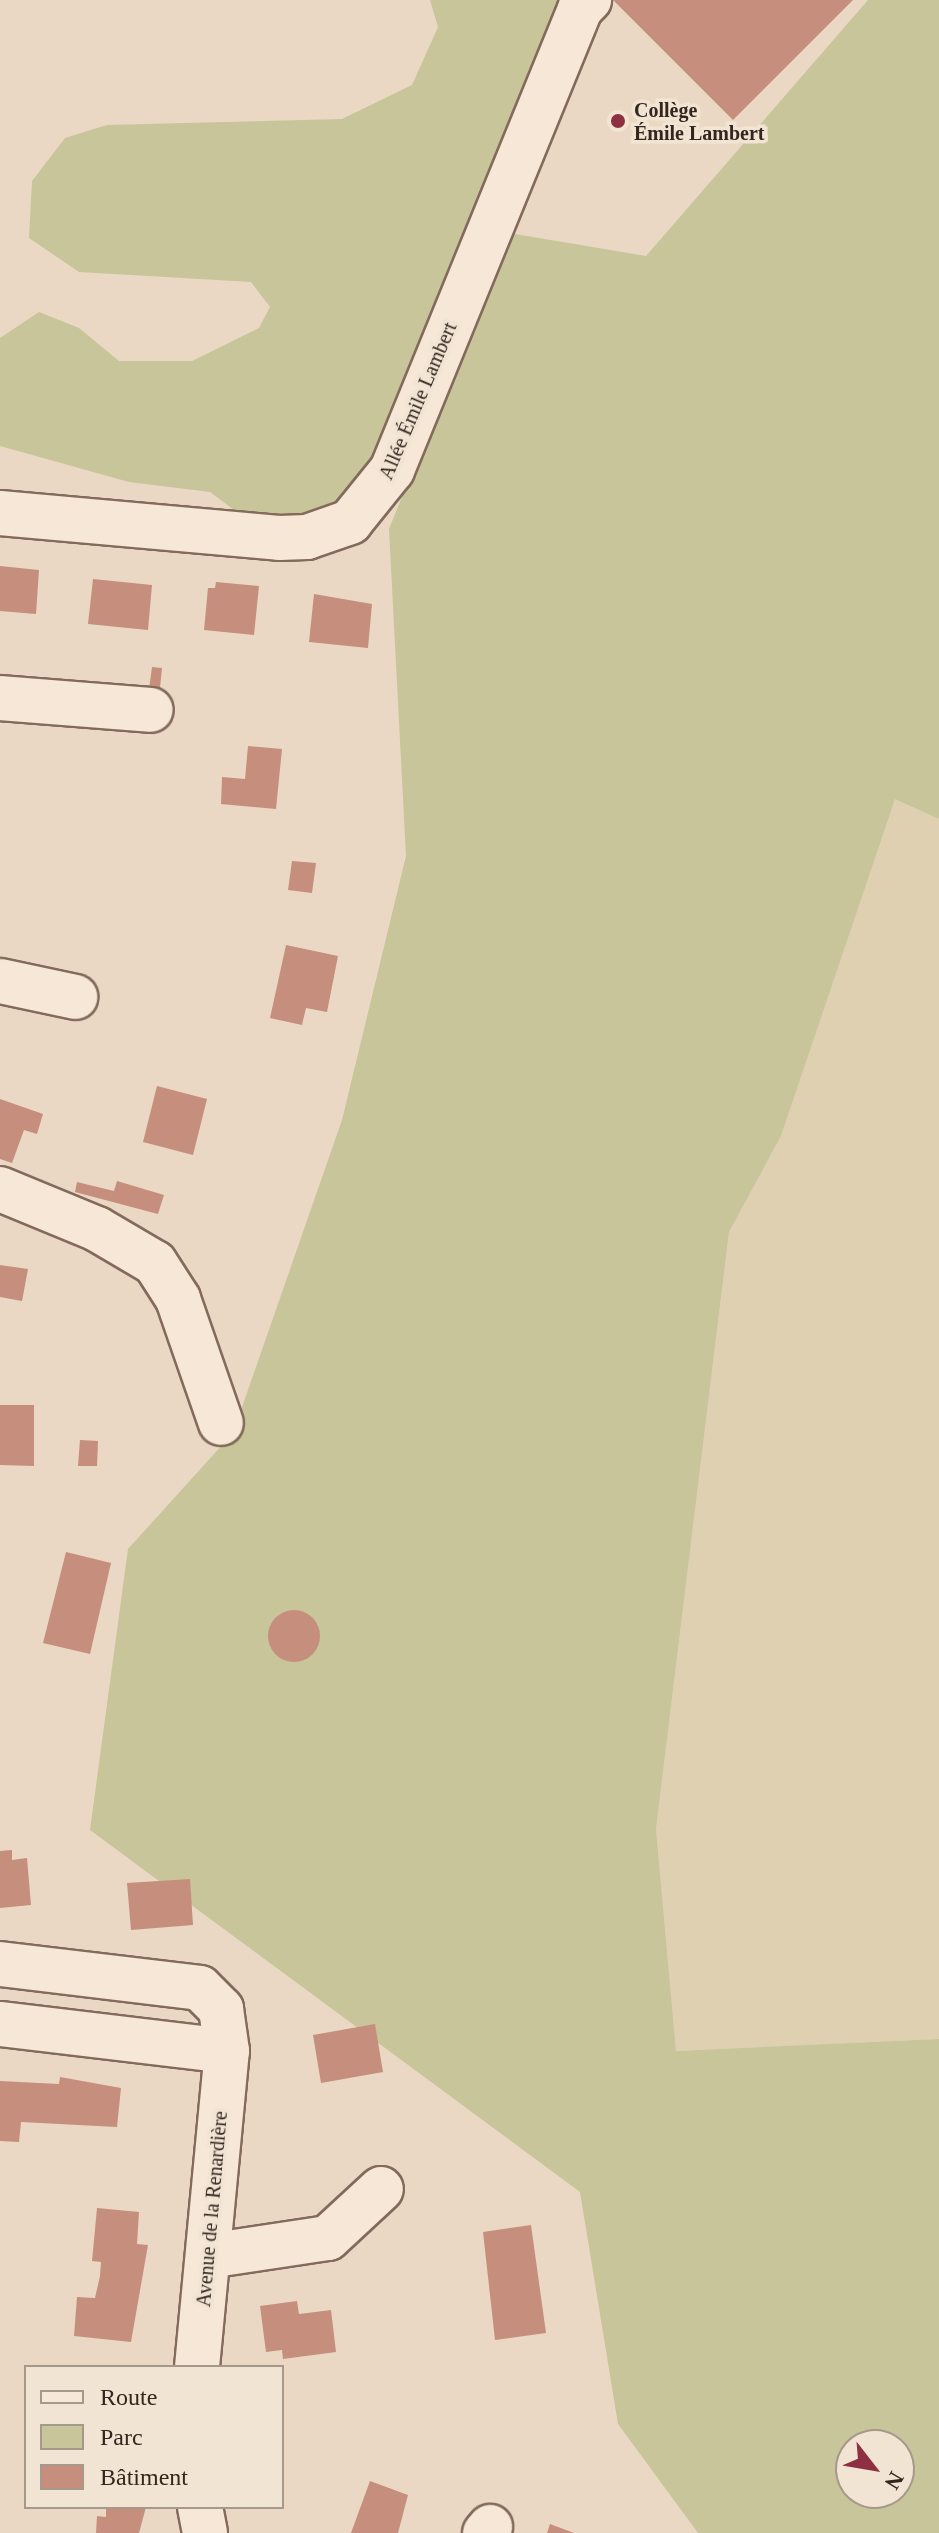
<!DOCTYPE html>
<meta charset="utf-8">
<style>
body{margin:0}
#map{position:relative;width:939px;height:2533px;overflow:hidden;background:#ead8c4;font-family:Georgia,serif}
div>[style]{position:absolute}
.farmland>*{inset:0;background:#dfd0b2}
.green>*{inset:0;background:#c7c599}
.building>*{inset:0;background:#c68e7c}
.round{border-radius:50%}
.roads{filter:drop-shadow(2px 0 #836a5c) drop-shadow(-2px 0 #836a5c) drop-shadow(0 2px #836a5c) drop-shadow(0 -2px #836a5c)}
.minor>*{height:44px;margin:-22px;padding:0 22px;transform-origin:22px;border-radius:22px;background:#f6e7d6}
.dots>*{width:22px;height:22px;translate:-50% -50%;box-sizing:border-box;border:4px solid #f2e4d3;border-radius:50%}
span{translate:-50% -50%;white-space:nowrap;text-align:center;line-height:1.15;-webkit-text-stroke:7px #f2e4d3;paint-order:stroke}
.poi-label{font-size:20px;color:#34251f;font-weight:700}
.left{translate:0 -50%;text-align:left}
.street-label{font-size:20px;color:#34251f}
.legend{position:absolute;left:24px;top:2365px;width:260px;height:144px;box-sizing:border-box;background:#f2e4d3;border:2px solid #a6988b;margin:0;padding:10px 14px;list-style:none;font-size:24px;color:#34251f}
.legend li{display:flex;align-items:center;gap:16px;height:40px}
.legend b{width:40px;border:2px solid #a6988b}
.north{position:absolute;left:835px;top:2429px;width:80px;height:80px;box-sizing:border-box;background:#f2e4d3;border:2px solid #a6988b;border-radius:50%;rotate:121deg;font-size:22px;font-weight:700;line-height:32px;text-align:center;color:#34251f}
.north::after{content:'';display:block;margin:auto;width:28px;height:36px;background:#8e3041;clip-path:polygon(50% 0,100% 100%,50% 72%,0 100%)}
</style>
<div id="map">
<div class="farmland">
<i style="clip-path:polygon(895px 798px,939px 819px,939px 2039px,676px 2051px,656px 1829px,729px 1232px,781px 1136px)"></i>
</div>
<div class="green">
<i style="clip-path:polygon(430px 0,566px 0,392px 470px,328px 532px,237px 512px,210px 492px,129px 482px,0 446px,0 338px,39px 312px,79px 328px,119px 361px,192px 361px,259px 328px,270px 307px,251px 282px,79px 272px,29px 238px,32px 181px,65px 138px,107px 125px,342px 119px,412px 85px,438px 27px)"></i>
<i style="clip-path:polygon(evenodd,868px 0,939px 0,939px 819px,895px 799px,781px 1136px,729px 1232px,656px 1829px,676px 2051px,939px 2039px,939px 2533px,698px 2533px,618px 2424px,580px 2192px,90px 1830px,128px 1549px,233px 1433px,342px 1120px,406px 856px,389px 529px,509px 233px,646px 256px,868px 0,851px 2445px,899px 2445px,899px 2493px,851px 2493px,851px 2445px)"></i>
</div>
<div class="building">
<i style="clip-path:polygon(613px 0,853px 0,733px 120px)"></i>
<i style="clip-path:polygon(0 566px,39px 570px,36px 614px,0 611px)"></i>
<i style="clip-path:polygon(93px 579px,152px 585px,148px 630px,88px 624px)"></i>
<i style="clip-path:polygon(216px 582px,259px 586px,254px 635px,204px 630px,208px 588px,215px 588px)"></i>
<i style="clip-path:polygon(314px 594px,372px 604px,368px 648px,309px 642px)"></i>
<i style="clip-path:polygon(152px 667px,162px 668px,159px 698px,148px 697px)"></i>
<i style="clip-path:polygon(248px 746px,282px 749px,276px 809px,221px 804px,222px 777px,245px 779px)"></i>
<i style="clip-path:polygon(292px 861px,316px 863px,312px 893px,288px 890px)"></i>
<i style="clip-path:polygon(286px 945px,338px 956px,327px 1012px,306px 1008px,302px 1025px,270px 1018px)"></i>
<i style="clip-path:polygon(157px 1086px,207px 1099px,193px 1155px,143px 1142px)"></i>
<i style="clip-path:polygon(0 1099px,43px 1114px,37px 1134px,24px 1130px,12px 1163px,0 1159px)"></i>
<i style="clip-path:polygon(117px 1181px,164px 1195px,158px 1214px,75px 1192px,77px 1182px,114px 1191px)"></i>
<i style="clip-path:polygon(0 1265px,28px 1269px,22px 1301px,0 1297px)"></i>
<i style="clip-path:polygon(0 1405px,34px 1405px,34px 1466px,0 1465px)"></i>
<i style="clip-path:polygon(80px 1440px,98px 1441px,97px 1466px,78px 1466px)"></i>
<i style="clip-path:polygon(66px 1552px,111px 1563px,90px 1654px,43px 1643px)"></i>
<i class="round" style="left:268px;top:1610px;width:52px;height:52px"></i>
<i style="clip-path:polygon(12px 1850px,12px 1860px,27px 1858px,31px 1905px,0 1908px,0 1851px)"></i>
<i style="clip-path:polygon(190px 1879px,193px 1925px,131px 1930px,127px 1883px)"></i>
<i style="clip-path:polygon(375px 2024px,383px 2072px,321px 2083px,313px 2035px)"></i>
<i style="clip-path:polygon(60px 2077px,121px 2088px,117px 2127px,21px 2122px,19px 2142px,0 2141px,0 2081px,59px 2084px)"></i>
<i style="clip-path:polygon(97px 2208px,139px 2212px,137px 2244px,148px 2245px,131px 2342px,74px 2336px,77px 2297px,95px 2298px,100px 2276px,101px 2262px,92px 2261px)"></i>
<i style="clip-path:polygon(531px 2225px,546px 2333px,495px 2340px,483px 2232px)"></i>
<i style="clip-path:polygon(297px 2301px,299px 2314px,331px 2310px,336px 2352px,283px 2359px,282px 2350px,266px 2352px,260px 2306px)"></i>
<i style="clip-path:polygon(370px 2481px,408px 2495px,398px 2533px,351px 2533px)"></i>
<i style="clip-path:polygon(106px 2507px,146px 2507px,139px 2533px,96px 2533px,97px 2516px,106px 2517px)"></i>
<i style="clip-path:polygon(550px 2524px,574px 2533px,547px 2533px)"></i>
</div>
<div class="roads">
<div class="minor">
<i style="left:0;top:513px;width:280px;rotate:5.1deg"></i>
<i style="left:279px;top:538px;width:28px;rotate:-2deg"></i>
<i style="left:307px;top:537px;width:46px;rotate:-19.2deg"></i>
<i style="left:350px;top:522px;width:67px;rotate:-51.1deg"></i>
<i style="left:392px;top:470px;width:498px;rotate:-67.8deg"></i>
<i style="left:580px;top:9px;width:13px;rotate:-45deg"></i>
<i style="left:0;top:698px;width:151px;rotate:4.5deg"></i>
<i style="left:0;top:981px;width:77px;rotate:12deg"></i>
<i style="left:0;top:1189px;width:105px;rotate:22.4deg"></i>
<i style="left:97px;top:1229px;width:67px;rotate:30.4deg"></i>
<i style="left:155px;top:1263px;width:43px;rotate:57.4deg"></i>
<i style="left:178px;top:1299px;width:131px;rotate:70.9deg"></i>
<i style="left:0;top:1964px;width:201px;rotate:6.8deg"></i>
<i style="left:200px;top:1988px;width:30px;rotate:45deg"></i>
<i style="left:221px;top:2009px;width:42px;rotate:81.9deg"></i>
<i style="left:227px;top:2051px;width:229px;rotate:-173.2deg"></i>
<i style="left:208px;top:2256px;width:121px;rotate:-8.5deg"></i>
<i style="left:328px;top:2238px;width:72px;rotate:-42.8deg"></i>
<i style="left:197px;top:2367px;width:317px;rotate:-84.6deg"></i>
<i style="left:200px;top:2507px;width:26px;rotate:79deg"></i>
<i style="left:485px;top:2533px;width:8px;rotate:-50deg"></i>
</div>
</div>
<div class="dots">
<i style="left:618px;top:121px;background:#8e3041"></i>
</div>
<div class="poi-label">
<span class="left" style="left:634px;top:122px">Collège<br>Émile Lambert</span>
</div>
<div class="street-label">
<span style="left:418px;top:401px;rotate:-67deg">Allée Émile Lambert</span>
<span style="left:212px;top:2209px;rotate:-85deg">Avenue de la Renardière</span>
</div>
<ul class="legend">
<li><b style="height:10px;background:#f6e7d6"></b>Route</li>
<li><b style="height:22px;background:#c7c599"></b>Parc</li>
<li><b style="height:22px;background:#c68e7c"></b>Bâtiment</li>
</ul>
<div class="north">N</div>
</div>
